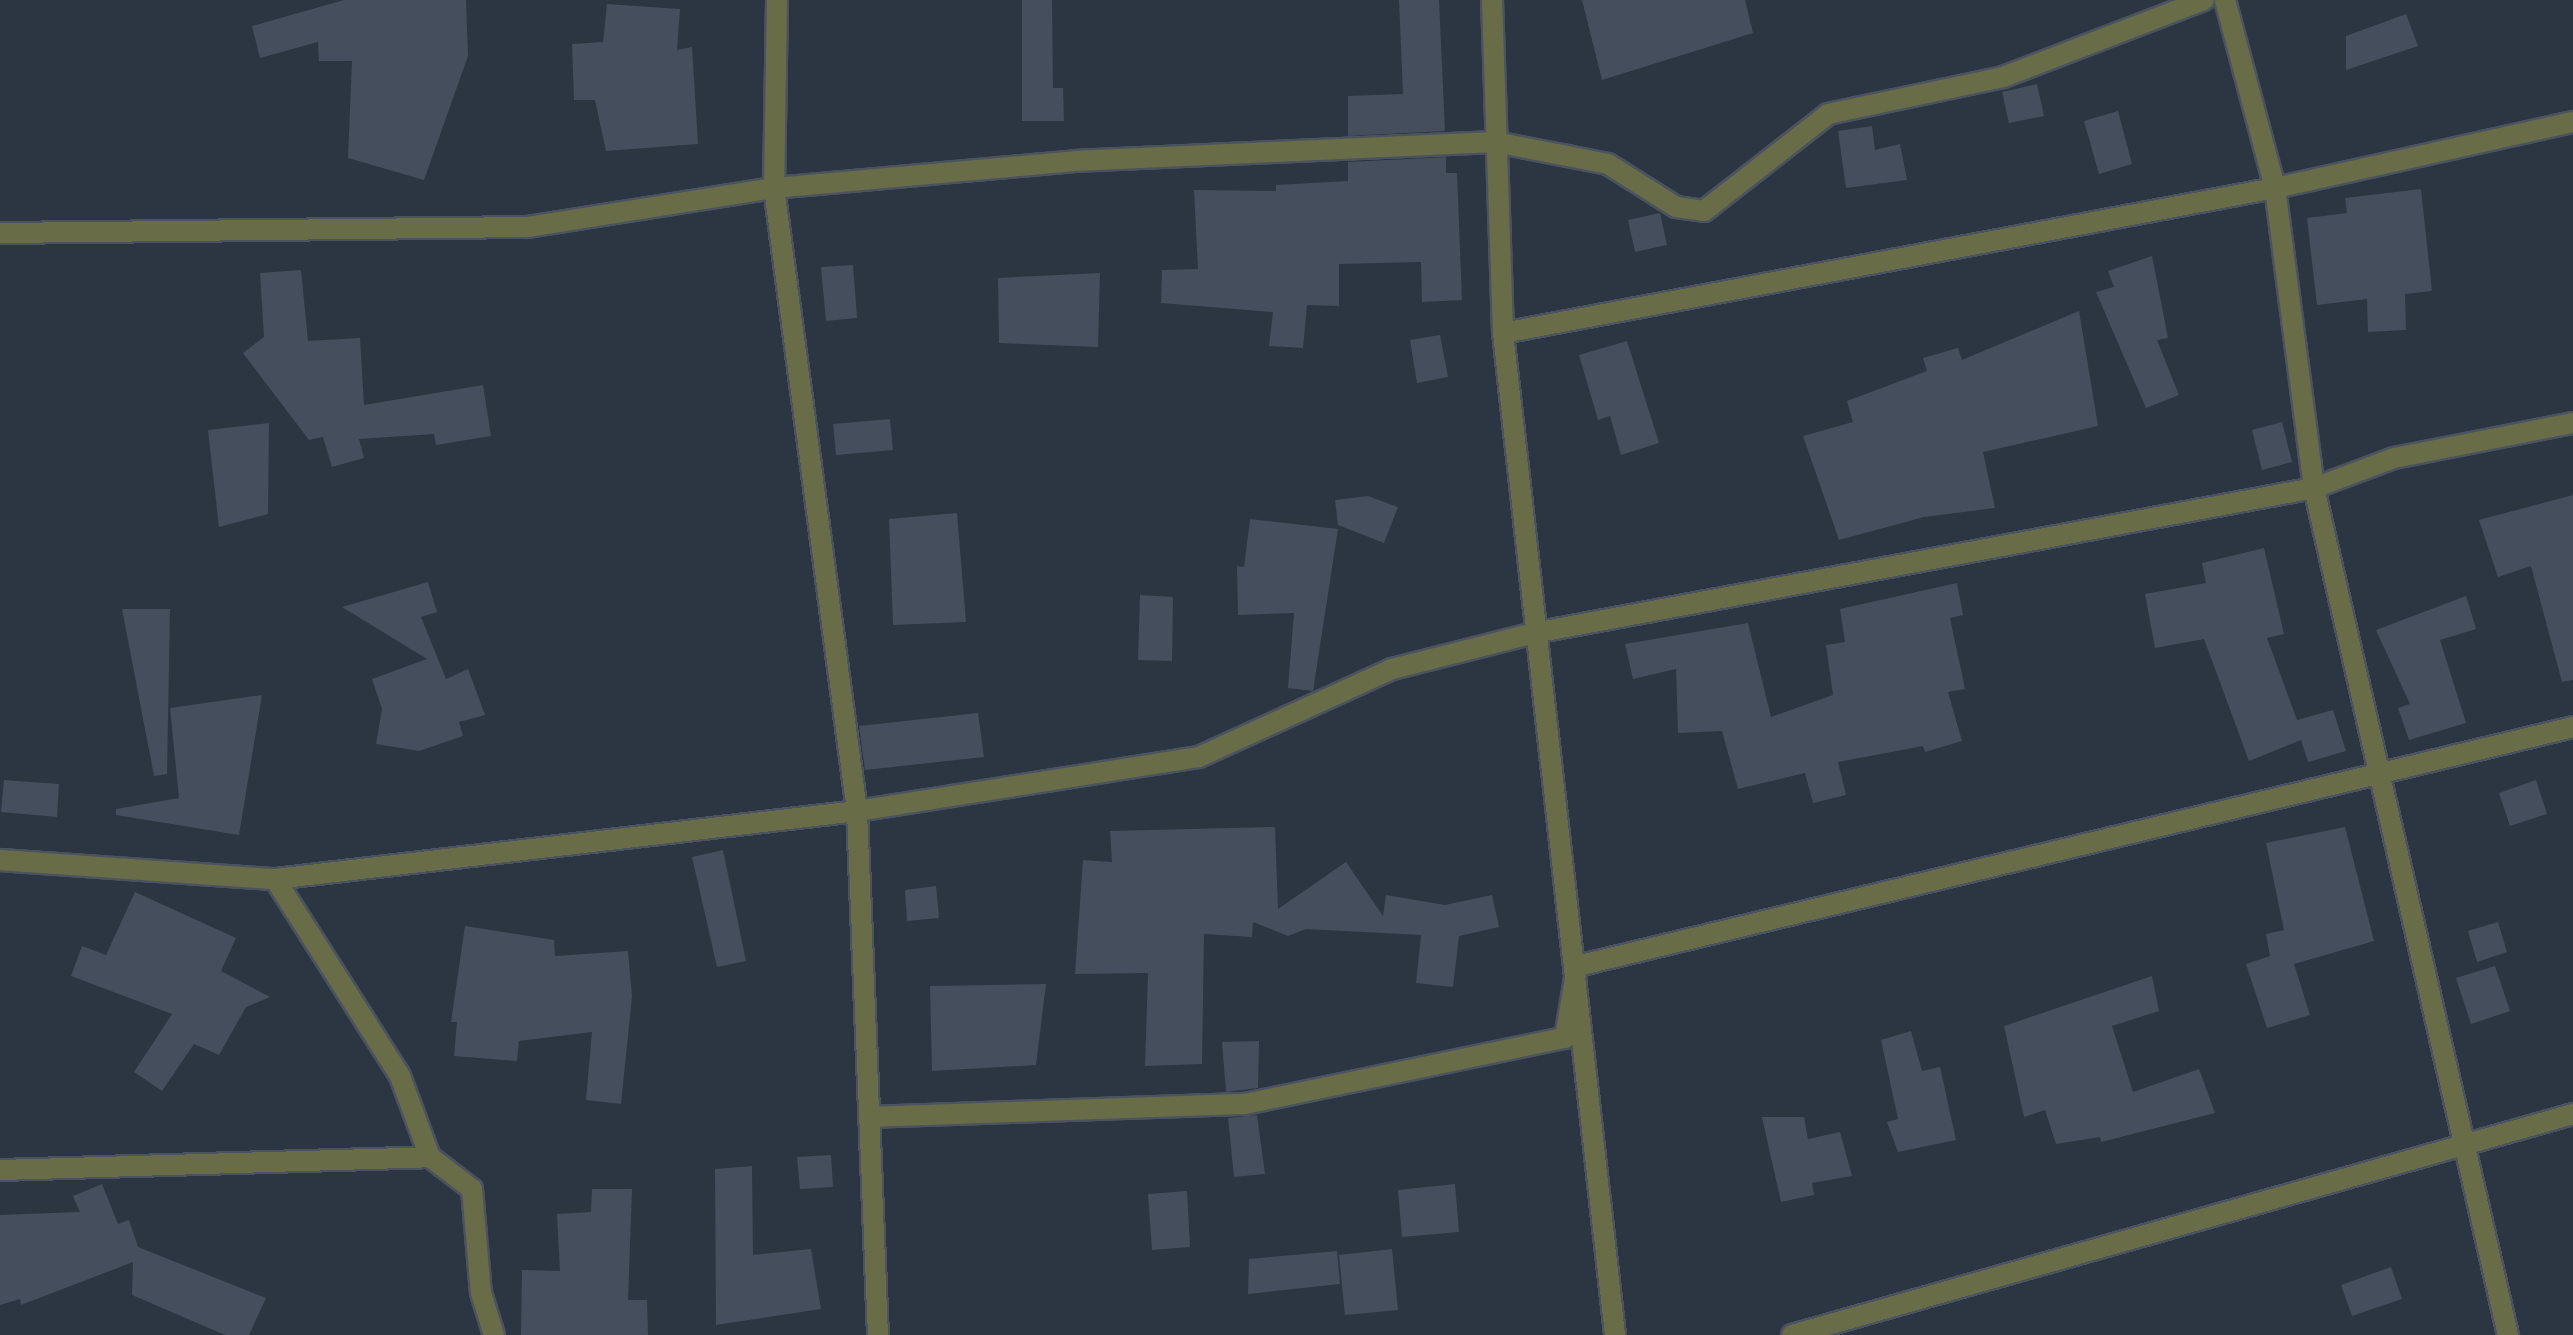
<!DOCTYPE html>
<style>
body{margin:0}
#map{position:relative;width:2573px;height:1335px;overflow:hidden;background:#2c3542;font-family:Overpass,sans-serif}
div>[style]{position:absolute}
.building>*{inset:0;background:#454e5c}
.roads{filter:drop-shadow(2px 0 #4a535f) drop-shadow(-2px 0 #4a535f) drop-shadow(0 2px #4a535f) drop-shadow(0 -2px #4a535f)}
.minor>*{height:20px;margin:-10px;padding:0 10px;transform-origin:10px;border-radius:10px;background:#696d47}
span{translate:-50% -50%;white-space:nowrap;text-align:center;line-height:1.15;-webkit-text-stroke:7px #181c23;paint-order:stroke}
</style>
<div id="map">
<div class="building">
<i style="clip-path:polygon(344px 0,466px 0,468px 56px,424px 180px,348px 158px,352px 61px,319px 61px,318px 42px,260px 58px,252px 26px)"></i>
<i style="clip-path:polygon(1022px 0,1052px 0,1053px 88px,1063px 88px,1064px 121px,1022px 121px)"></i>
<i style="clip-path:polygon(1399px 0,1439px 0,1445px 131px,1348px 136px,1348px 96px,1403px 94px)"></i>
<i style="clip-path:polygon(1582px 0,1745px 0,1753px 33px,1602px 80px)"></i>
<i style="clip-path:polygon(607px 4px,680px 9px,677px 50px,692px 47px,698px 144px,606px 151px,595px 100px,574px 100px,572px 44px,603px 42px)"></i>
<i style="clip-path:polygon(2406px 14px,2418px 46px,2346px 70px,2346px 36px)"></i>
<i style="clip-path:polygon(2037px 84px,2044px 116px,2009px 123px,2002px 92px)"></i>
<i style="clip-path:polygon(2118px 111px,2132px 164px,2099px 174px,2084px 121px)"></i>
<i style="clip-path:polygon(1872px 126px,1875px 150px,1900px 144px,1907px 180px,1846px 188px,1838px 131px)"></i>
<i style="clip-path:polygon(1446px 157px,1446px 173px,1457px 173px,1462px 300px,1422px 302px,1421px 262px,1339px 264px,1339px 306px,1307px 305px,1303px 348px,1269px 346px,1273px 312px,1161px 303px,1162px 270px,1198px 269px,1194px 190px,1276px 191px,1276px 185px,1348px 181px,1348px 162px)"></i>
<i style="clip-path:polygon(2421px 189px,2432px 291px,2405px 294px,2406px 330px,2368px 332px,2367px 299px,2317px 305px,2307px 218px,2347px 213px,2345px 198px)"></i>
<i style="clip-path:polygon(1660px 213px,1667px 245px,1635px 252px,1628px 220px)"></i>
<i style="clip-path:polygon(2152px 256px,2168px 338px,2157px 340px,2179px 395px,2146px 408px,2096px 292px,2114px 287px,2108px 271px)"></i>
<i style="clip-path:polygon(853px 265px,857px 318px,826px 321px,821px 267px)"></i>
<i style="clip-path:polygon(301px 270px,308px 341px,360px 338px,364px 405px,483px 385px,491px 436px,436px 445px,434px 434px,359px 439px,364px 458px,332px 467px,323px 437px,309px 440px,243px 353px,264px 337px,260px 273px)"></i>
<i style="clip-path:polygon(1100px 273px,1098px 347px,999px 343px,998px 278px)"></i>
<i style="clip-path:polygon(2079px 311px,2098px 426px,1983px 452px,1995px 508px,1924px 517px,1839px 540px,1803px 436px,1853px 422px,1847px 401px,1927px 371px,1923px 358px,1958px 348px,1962px 360px)"></i>
<i style="clip-path:polygon(1440px 335px,1448px 377px,1417px 383px,1410px 340px)"></i>
<i style="clip-path:polygon(1627px 341px,1659px 443px,1621px 455px,1610px 416px,1598px 420px,1579px 355px)"></i>
<i style="clip-path:polygon(890px 419px,893px 450px,836px 455px,833px 424px)"></i>
<i style="clip-path:polygon(2282px 422px,2292px 462px,2262px 470px,2252px 430px)"></i>
<i style="clip-path:polygon(269px 423px,268px 514px,219px 527px,208px 430px)"></i>
<i style="clip-path:polygon(2573px 495px,2573px 680px,2562px 682px,2531px 566px,2498px 577px,2479px 520px)"></i>
<i style="clip-path:polygon(1368px 496px,1398px 507px,1384px 543px,1338px 525px,1335px 500px)"></i>
<i style="clip-path:polygon(957px 513px,966px 622px,893px 625px,889px 519px)"></i>
<i style="clip-path:polygon(1250px 519px,1338px 529px,1313px 691px,1288px 688px,1294px 613px,1238px 615px,1237px 566px,1244px 567px)"></i>
<i style="clip-path:polygon(2264px 548px,2284px 634px,2267px 638px,2297px 720px,2333px 710px,2346px 751px,2308px 762px,2301px 740px,2249px 761px,2204px 639px,2155px 648px,2145px 594px,2206px 583px,2202px 563px)"></i>
<i style="clip-path:polygon(428px 582px,437px 612px,421px 617px,446px 679px,468px 669px,485px 715px,459px 722px,463px 736px,419px 751px,376px 744px,382px 709px,372px 679px,427px 659px,342px 607px)"></i>
<i style="clip-path:polygon(1957px 583px,1963px 615px,1950px 618px,1965px 689px,1948px 692px,1962px 741px,1925px 752px,1923px 746px,1838px 762px,1846px 795px,1813px 803px,1805px 773px,1738px 789px,1722px 731px,1678px 733px,1676px 669px,1633px 679px,1625px 644px,1748px 623px,1771px 717px,1833px 695px,1826px 645px,1845px 642px,1840px 609px)"></i>
<i style="clip-path:polygon(1140px 595px,1173px 597px,1172px 661px,1138px 660px)"></i>
<i style="clip-path:polygon(2466px 596px,2476px 629px,2440px 640px,2466px 723px,2409px 740px,2398px 708px,2410px 704px,2376px 630px)"></i>
<i style="clip-path:polygon(122px 609px,170px 609px,167px 774px,154px 776px)"></i>
<i style="clip-path:polygon(262px 695px,239px 835px,116px 815px,116px 809px,179px 798px,170px 708px)"></i>
<i style="clip-path:polygon(978px 713px,984px 757px,865px 770px,859px 726px)"></i>
<i style="clip-path:polygon(4px 780px,59px 784px,57px 817px,1px 812px)"></i>
<i style="clip-path:polygon(2536px 780px,2547px 814px,2510px 826px,2499px 793px)"></i>
<i style="clip-path:polygon(1275px 827px,1278px 909px,1346px 862px,1383px 916px,1386px 895px,1445px 905px,1492px 895px,1499px 927px,1459px 936px,1453px 987px,1416px 983px,1421px 935px,1306px 929px,1288px 936px,1253px 922px,1252px 937px,1204px 934px,1202px 1064px,1145px 1066px,1148px 973px,1075px 974px,1083px 860px,1112px 862px,1110px 831px)"></i>
<i style="clip-path:polygon(2345px 827px,2374px 941px,2294px 964px,2310px 1015px,2267px 1028px,2246px 964px,2270px 956px,2266px 934px,2284px 930px,2266px 843px)"></i>
<i style="clip-path:polygon(723px 850px,746px 961px,717px 967px,692px 857px)"></i>
<i style="clip-path:polygon(936px 886px,939px 918px,907px 921px,905px 890px)"></i>
<i style="clip-path:polygon(135px 892px,236px 938px,221px 971px,270px 997px,246px 1007px,219px 1055px,194px 1044px,162px 1091px,134px 1072px,172px 1014px,71px 976px,82px 946px,106px 955px)"></i>
<i style="clip-path:polygon(2498px 922px,2507px 952px,2477px 962px,2468px 931px)"></i>
<i style="clip-path:polygon(465px 926px,554px 940px,555px 956px,628px 951px,632px 996px,621px 1104px,586px 1100px,592px 1032px,519px 1041px,517px 1061px,454px 1056px,457px 1022px,451px 1022px)"></i>
<i style="clip-path:polygon(2495px 966px,2510px 1011px,2471px 1024px,2456px 978px)"></i>
<i style="clip-path:polygon(2152px 976px,2159px 1011px,2112px 1026px,2133px 1092px,2199px 1069px,2215px 1113px,2101px 1142px,2100px 1137px,2056px 1144px,2045px 1110px,2024px 1117px,2004px 1026px)"></i>
<i style="clip-path:polygon(1046px 984px,1036px 1065px,932px 1071px,930px 986px)"></i>
<i style="clip-path:polygon(1911px 1031px,1922px 1071px,1940px 1067px,1956px 1140px,1898px 1152px,1887px 1122px,1898px 1119px,1881px 1040px)"></i>
<i style="clip-path:polygon(1259px 1041px,1258px 1088px,1226px 1092px,1222px 1042px)"></i>
<i style="clip-path:polygon(1257px 1115px,1265px 1174px,1234px 1177px,1228px 1118px)"></i>
<i style="clip-path:polygon(1762px 1117px,1804px 1117px,1808px 1139px,1840px 1132px,1852px 1176px,1812px 1183px,1814px 1195px,1781px 1202px)"></i>
<i style="clip-path:polygon(831px 1155px,833px 1187px,800px 1189px,797px 1157px)"></i>
<i style="clip-path:polygon(752px 1166px,753px 1255px,811px 1249px,821px 1309px,716px 1325px,715px 1169px)"></i>
<i style="clip-path:polygon(102px 1184px,118px 1224px,129px 1220px,138px 1247px,266px 1298px,249px 1335px,225px 1335px,132px 1295px,133px 1262px,21px 1305px,20px 1299px,0 1305px,0 1215px,80px 1212px,73px 1196px)"></i>
<i style="clip-path:polygon(1455px 1184px,1459px 1232px,1402px 1237px,1398px 1190px)"></i>
<i style="clip-path:polygon(592px 1189px,632px 1189px,628px 1300px,647px 1300px,648px 1335px,521px 1335px,522px 1270px,560px 1271px,557px 1214px,591px 1212px)"></i>
<i style="clip-path:polygon(1187px 1191px,1190px 1247px,1152px 1250px,1148px 1194px)"></i>
<i style="clip-path:polygon(1392px 1249px,1398px 1310px,1345px 1315px,1339px 1255px)"></i>
<i style="clip-path:polygon(1337px 1251px,1340px 1284px,1248px 1294px,1249px 1259px)"></i>
<i style="clip-path:polygon(2391px 1267px,2402px 1299px,2352px 1316px,2341px 1285px)"></i>
</div>
<div class="roads">
<div class="minor">
<i style="left:777px;top:0;width:188px;rotate:90.9deg"></i>
<i style="left:774px;top:188px;width:629px;rotate:82.41deg"></i>
<i style="left:857px;top:811px;width:524px;rotate:87.71deg"></i>
<i style="left:1492px;top:0;width:333px;rotate:88.1deg"></i>
<i style="left:1503px;top:333px;width:1008px;rotate:83.62deg"></i>
<i style="left:2225px;top:0;width:195px;rotate:75.1deg"></i>
<i style="left:2275px;top:188px;width:303px;rotate:82.6deg"></i>
<i style="left:2314px;top:488px;width:869px;rotate:77.1deg"></i>
<i style="left:0;top:233px;width:527px;rotate:-0.65deg"></i>
<i style="left:527px;top:227px;width:250px;rotate:-9deg"></i>
<i style="left:774px;top:188px;width:301px;rotate:-5.1deg"></i>
<i style="left:1074px;top:161px;width:421px;rotate:-2.6deg"></i>
<i style="left:1495px;top:142px;width:115px;rotate:11deg"></i>
<i style="left:1608px;top:164px;width:80px;rotate:32.3deg"></i>
<i style="left:1676px;top:207px;width:28px;rotate:8deg"></i>
<i style="left:1704px;top:211px;width:157px;rotate:-38deg"></i>
<i style="left:1828px;top:114px;width:179px;rotate:-11.9deg"></i>
<i style="left:2003px;top:77px;width:215px;rotate:-21deg"></i>
<i style="left:1503px;top:333px;width:785px;rotate:-10.64deg"></i>
<i style="left:2275px;top:188px;width:305px;rotate:-12.5deg"></i>
<i style="left:0;top:860px;width:276px;rotate:4deg"></i>
<i style="left:275px;top:879px;width:586px;rotate:-6.66deg"></i>
<i style="left:857px;top:811px;width:346px;rotate:-9deg"></i>
<i style="left:1199px;top:757px;width:212px;rotate:-24.5deg"></i>
<i style="left:1392px;top:669px;width:146px;rotate:-14.2deg"></i>
<i style="left:1534px;top:633px;width:793px;rotate:-10.53deg"></i>
<i style="left:2314px;top:488px;width:85px;rotate:-20.6deg"></i>
<i style="left:2394px;top:458px;width:182px;rotate:-11.1deg"></i>
<i style="left:275px;top:879px;width:233px;rotate:57.6deg"></i>
<i style="left:400px;top:1076px;width:86px;rotate:69.7deg"></i>
<i style="left:430px;top:1157px;width:53px;rotate:37.3deg"></i>
<i style="left:472px;top:1189px;width:104px;rotate:85.1deg"></i>
<i style="left:481px;top:1293px;width:44px;rotate:72.8deg"></i>
<i style="left:871px;top:1117px;width:374px;rotate:-2deg"></i>
<i style="left:1245px;top:1104px;width:327px;rotate:-11.7deg"></i>
<i style="left:1565px;top:1038px;width:73px;rotate:-80.5deg"></i>
<i style="left:1577px;top:966px;width:1024px;rotate:-13.49deg"></i>
<i style="left:0;top:1170px;width:430px;rotate:-1.7deg"></i>
<i style="left:1792px;top:1335px;width:812px;rotate:-15.8deg"></i>
</div>
</div>
</div>
